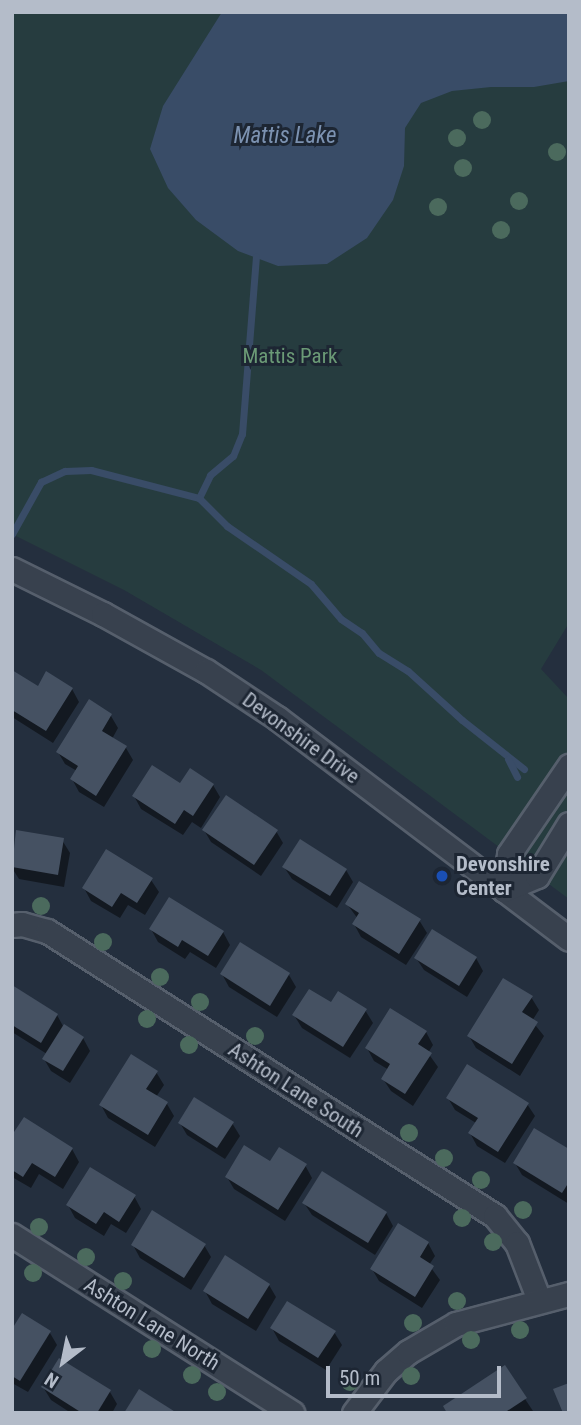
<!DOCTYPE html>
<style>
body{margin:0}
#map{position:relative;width:581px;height:1425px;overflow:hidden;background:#242f3e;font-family:"Roboto Condensed",sans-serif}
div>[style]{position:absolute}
.green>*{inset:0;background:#263c3f}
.water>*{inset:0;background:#394c67}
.shadow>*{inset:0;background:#0007}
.stream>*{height:7px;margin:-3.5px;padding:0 3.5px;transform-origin:3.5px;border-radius:3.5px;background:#394c67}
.building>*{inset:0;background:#455162}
.roads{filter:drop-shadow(2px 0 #565f6c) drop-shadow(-2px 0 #565f6c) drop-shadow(0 2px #565f6c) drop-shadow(0 -2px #565f6c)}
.minor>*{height:23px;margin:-11.5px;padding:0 11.5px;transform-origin:11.5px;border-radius:11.5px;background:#38414e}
.trees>*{width:18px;height:18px;margin:-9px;border-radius:50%;background:#4b6a5d}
.dots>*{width:19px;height:19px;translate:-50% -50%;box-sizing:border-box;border:4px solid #1d2633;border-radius:50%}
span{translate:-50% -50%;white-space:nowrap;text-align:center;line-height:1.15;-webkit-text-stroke:6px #1d2633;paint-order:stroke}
.park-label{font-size:21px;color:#6b9a76}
.street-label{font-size:21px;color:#b4bcc9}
.poi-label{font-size:21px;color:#b4bcc9;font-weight:700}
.left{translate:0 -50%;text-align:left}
.water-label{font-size:23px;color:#7c92b1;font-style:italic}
.frame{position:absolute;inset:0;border:14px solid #b4bcc9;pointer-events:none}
.north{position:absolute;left:28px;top:1327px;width:70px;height:70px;-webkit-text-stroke:5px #1d2633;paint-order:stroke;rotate:212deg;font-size:19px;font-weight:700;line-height:28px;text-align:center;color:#b4bcc9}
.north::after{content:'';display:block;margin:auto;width:24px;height:32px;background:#b4bcc9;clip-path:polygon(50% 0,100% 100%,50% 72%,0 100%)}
.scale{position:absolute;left:326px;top:1366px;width:175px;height:32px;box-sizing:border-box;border:4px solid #b4bcc9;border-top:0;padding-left:9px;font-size:21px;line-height:24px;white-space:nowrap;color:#b4bcc9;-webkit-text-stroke:5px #1d2633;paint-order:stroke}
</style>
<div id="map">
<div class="green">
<i style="clip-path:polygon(12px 12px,569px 12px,569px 623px,541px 669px,569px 699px,569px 899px,261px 670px,124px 590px,12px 534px)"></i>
</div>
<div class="water">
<i style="clip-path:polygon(222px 12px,569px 12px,569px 81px,534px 87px,491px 87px,452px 91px,421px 103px,405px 128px,404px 166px,393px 200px,367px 238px,327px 264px,278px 266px,238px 251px,196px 220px,168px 188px,150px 149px,163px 106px)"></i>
</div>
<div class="shadow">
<i style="clip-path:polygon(12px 672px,38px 688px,72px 689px,79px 702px,53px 743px,12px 717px)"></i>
<i style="clip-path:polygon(89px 702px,111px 716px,118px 728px,112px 739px,126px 748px,133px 760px,104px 807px,79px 792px,72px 779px,77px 771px,65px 764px,58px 752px)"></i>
<i style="clip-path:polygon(181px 785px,213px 785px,220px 797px,201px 828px,192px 822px,183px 835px,141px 809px,134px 796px)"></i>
<i style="clip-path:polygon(204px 830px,276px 831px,283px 843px,261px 876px,211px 842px)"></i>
<i style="clip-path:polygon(17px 832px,62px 840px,70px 853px,64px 887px,19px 879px,12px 868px)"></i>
<i style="clip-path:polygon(284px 867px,346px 870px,353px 882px,337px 908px,292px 879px)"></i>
<i style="clip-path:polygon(151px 880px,159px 892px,145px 915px,128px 905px,120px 918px,91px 901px,84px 888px)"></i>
<i style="clip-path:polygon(347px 904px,419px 920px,427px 933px,406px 965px,361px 937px,354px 924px,358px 919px)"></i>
<i style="clip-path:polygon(151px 929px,223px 932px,230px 945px,216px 968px,190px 952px,185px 959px,158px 942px)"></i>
<i style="clip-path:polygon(240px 944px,289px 975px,296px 987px,277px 1017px,229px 987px,222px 974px)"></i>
<i style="clip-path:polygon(416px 958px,476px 958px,483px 971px,467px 997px,424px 970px)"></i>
<i style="clip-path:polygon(12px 987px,57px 1015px,63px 1026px,83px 1038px,90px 1051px,70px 1083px,51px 1071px,44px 1059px,47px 1054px,12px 1032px)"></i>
<i style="clip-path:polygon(531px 997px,539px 1010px,532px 1021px,544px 1036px,520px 1076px,476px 1048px,469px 1036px)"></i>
<i style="clip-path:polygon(331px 1005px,365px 1010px,373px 1023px,350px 1058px,302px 1028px,294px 1015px)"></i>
<i style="clip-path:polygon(426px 1032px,433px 1045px,428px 1053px,438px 1067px,413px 1106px,391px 1091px,383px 1079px,389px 1070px,374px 1061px,367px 1048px)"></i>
<i style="clip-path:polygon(156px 1072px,164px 1085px,156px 1097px,167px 1104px,174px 1116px,155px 1147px,108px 1118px,101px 1105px)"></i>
<i style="clip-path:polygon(448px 1098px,527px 1104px,535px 1116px,505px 1163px,477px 1146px,470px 1133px,476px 1123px,455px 1110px)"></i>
<i style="clip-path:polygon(180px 1123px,232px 1123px,240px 1136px,225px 1159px,187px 1135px)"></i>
<i style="clip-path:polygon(12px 1138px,72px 1149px,79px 1162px,63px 1189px,39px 1174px,31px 1188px,12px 1177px)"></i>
<i style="clip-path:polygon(569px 1151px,569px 1204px,522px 1175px,515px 1163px)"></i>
<i style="clip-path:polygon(270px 1164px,305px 1165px,312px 1178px,285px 1221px,234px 1189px,227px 1177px)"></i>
<i style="clip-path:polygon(134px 1196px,141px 1209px,126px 1233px,111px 1224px,104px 1236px,75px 1218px,68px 1205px)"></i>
<i style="clip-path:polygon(304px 1203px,386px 1213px,393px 1226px,375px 1255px,312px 1215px)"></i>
<i style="clip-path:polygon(428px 1243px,435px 1256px,429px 1265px,440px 1280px,422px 1308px,379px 1281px,372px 1269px)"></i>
<i style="clip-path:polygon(133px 1245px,204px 1245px,211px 1257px,191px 1290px,140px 1258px)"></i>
<i style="clip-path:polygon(269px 1285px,276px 1297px,256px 1331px,212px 1304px,205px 1291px)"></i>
<i style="clip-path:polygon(23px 1315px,50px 1333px,57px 1345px,28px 1392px,12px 1383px,12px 1330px)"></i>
<i style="clip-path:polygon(272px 1328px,334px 1332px,342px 1345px,326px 1370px,279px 1341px)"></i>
<i style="clip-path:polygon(43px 1387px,110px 1392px,117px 1404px,112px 1413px,71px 1413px,51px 1400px)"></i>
<i style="clip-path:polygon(525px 1399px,533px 1411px,530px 1413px,448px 1413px)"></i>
</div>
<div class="stream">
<i style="left:199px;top:498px;width:25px;rotate:-64deg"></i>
<i style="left:210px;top:475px;width:30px;rotate:-40deg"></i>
<i style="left:233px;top:456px;width:24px;rotate:-68deg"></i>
<i style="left:242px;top:434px;width:178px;rotate:-85.5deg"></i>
<i style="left:12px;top:534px;width:60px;rotate:-60.9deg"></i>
<i style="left:41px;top:482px;width:26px;rotate:-25deg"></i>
<i style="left:65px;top:471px;width:26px;rotate:-2deg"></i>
<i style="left:91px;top:470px;width:112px;rotate:14.5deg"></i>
<i style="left:199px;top:498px;width:40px;rotate:45deg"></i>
<i style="left:227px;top:526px;width:102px;rotate:34.6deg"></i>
<i style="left:311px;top:584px;width:46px;rotate:49.4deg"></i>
<i style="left:341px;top:619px;width:25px;rotate:34deg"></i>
<i style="left:362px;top:633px;width:26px;rotate:50deg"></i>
<i style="left:379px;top:653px;width:34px;rotate:32deg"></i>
<i style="left:408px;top:671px;width:73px;rotate:42.2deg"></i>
<i style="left:462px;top:720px;width:79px;rotate:38.3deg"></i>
<i style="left:508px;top:759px;width:20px;rotate:63deg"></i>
</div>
<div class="building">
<i style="clip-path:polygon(12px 670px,38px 686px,46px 671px,73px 688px,46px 731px,12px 710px)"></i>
<i style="clip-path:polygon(89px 699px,112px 714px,102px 731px,127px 746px,96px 796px,70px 779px,78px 766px,56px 752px)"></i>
<i style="clip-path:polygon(152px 765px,180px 783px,190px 768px,214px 784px,193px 816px,184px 810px,175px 824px,132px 796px)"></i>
<i style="clip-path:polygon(226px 795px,278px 830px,254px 865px,202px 830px)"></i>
<i style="clip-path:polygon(16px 830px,64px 838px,58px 875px,12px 867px)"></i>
<i style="clip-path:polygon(300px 839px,347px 869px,330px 896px,282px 867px)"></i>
<i style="clip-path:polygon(106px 849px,153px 878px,137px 903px,121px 893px,112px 907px,82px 888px)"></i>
<i style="clip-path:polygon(359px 881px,421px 919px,399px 954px,352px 924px,359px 913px,345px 904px)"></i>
<i style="clip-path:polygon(169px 897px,224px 931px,208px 956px,182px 940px,178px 947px,149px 929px)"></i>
<i style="clip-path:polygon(432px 929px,477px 957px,459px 986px,414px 958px)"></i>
<i style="clip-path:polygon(240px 942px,290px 973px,270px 1006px,220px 974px)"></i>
<i style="clip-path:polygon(503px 978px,533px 996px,522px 1012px,538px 1022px,512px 1064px,467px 1036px)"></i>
<i style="clip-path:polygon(12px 985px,58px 1014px,41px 1043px,12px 1025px)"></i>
<i style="clip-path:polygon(309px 989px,331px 1002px,338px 991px,367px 1009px,343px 1047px,292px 1015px)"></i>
<i style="clip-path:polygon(390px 1008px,427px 1031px,418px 1044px,432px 1053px,405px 1094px,381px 1079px,390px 1064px,365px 1048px)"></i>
<i style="clip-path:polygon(64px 1024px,84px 1037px,63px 1071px,42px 1059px)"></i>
<i style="clip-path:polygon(131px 1054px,158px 1071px,146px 1089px,168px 1102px,148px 1135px,99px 1105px)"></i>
<i style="clip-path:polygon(467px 1064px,529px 1103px,498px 1152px,468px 1133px,478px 1118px,446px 1098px)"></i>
<i style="clip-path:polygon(194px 1097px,234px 1122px,217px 1148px,178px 1123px)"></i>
<i style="clip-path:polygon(24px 1117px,73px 1148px,55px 1177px,32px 1163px,23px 1177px,12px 1170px,12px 1135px)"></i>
<i style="clip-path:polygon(534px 1128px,569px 1149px,569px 1182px,562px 1193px,513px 1163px)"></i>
<i style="clip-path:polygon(244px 1145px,270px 1161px,279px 1147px,307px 1164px,278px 1210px,225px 1177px)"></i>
<i style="clip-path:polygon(90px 1167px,136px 1195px,119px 1222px,104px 1212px,96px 1224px,66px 1205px)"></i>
<i style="clip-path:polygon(322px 1171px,387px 1212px,368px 1243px,302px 1203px)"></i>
<i style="clip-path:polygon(152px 1210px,206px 1244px,184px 1278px,131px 1245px)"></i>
<i style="clip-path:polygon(398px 1223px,429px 1242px,420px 1257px,434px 1266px,415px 1297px,370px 1269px)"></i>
<i style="clip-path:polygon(225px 1255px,270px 1284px,248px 1319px,203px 1291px)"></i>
<i style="clip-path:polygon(287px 1301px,336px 1331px,318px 1358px,270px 1328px)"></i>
<i style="clip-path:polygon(22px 1313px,51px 1331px,20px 1381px,12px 1376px,12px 1329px)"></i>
<i style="clip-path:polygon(59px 1358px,111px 1390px,97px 1413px,82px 1413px,41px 1387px)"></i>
<i style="clip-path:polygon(505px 1365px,527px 1398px,504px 1413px,447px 1413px,443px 1406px)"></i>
<i style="clip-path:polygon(569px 1383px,569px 1413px,563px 1413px,553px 1389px)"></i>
<i style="clip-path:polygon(139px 1389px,177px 1413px,124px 1413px)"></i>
</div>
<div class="roads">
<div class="minor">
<i style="left:12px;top:569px;width:102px;rotate:26.3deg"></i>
<i style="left:103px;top:614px;width:118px;rotate:29deg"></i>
<i style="left:206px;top:671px;width:85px;rotate:33.5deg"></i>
<i style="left:277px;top:718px;width:366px;rotate:37.1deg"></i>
<i style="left:504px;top:890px;width:36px;rotate:-82deg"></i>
<i style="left:509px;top:854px;width:107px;rotate:-55.7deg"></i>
<i style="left:504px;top:890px;width:36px;rotate:-23deg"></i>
<i style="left:537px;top:876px;width:61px;rotate:-58.4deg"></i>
<i style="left:12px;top:925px;width:10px;rotate:-6deg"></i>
<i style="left:22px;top:924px;width:26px;rotate:16deg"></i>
<i style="left:47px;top:931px;width:531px;rotate:32.46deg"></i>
<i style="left:495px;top:1216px;width:35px;rotate:51deg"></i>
<i style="left:517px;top:1243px;width:61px;rotate:68.9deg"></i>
<i style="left:12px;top:1235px;width:332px;rotate:32.4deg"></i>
<i style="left:354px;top:1413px;width:53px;rotate:-52.7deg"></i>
<i style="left:386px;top:1371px;width:29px;rotate:-41deg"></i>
<i style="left:408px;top:1352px;width:56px;rotate:-30.3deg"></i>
<i style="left:456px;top:1324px;width:117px;rotate:-14.9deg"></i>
</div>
</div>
<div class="trees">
<i style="left:482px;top:120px"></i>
<i style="left:457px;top:138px"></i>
<i style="left:557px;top:152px"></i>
<i style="left:463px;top:168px"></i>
<i style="left:519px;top:201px"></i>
<i style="left:438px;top:207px"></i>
<i style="left:501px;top:230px"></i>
<i style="left:41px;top:906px"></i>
<i style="left:103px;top:942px"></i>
<i style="left:160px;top:977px"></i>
<i style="left:200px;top:1002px"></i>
<i style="left:147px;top:1019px"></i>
<i style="left:255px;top:1036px"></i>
<i style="left:189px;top:1045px"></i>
<i style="left:409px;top:1133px"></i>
<i style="left:444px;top:1158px"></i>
<i style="left:481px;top:1180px"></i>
<i style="left:523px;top:1210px"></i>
<i style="left:462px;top:1218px"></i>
<i style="left:39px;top:1227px"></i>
<i style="left:493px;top:1242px"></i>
<i style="left:86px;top:1257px"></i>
<i style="left:33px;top:1273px"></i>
<i style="left:123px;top:1281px"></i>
<i style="left:457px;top:1301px"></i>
<i style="left:413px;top:1323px"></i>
<i style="left:520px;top:1330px"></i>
<i style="left:471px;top:1340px"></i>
<i style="left:152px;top:1349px"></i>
<i style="left:192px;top:1375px"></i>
<i style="left:411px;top:1376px"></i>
<i style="left:350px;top:1382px"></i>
<i style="left:217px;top:1392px"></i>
</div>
<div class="dots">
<i style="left:442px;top:876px;background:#1a4fb4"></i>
</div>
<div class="park-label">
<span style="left:290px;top:356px">Mattis Park</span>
</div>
<div class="street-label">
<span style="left:301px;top:738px;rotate:36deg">Devonshire Drive</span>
<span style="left:296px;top:1090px;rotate:33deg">Ashton Lane South</span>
<span style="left:152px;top:1324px;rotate:32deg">Ashton Lane North</span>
</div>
<div class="poi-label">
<span class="left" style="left:456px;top:876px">Devonshire<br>Center</span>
</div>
<div class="water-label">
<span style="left:285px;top:136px">Mattis Lake</span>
</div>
<div class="frame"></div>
<div class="north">N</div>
<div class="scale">50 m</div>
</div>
